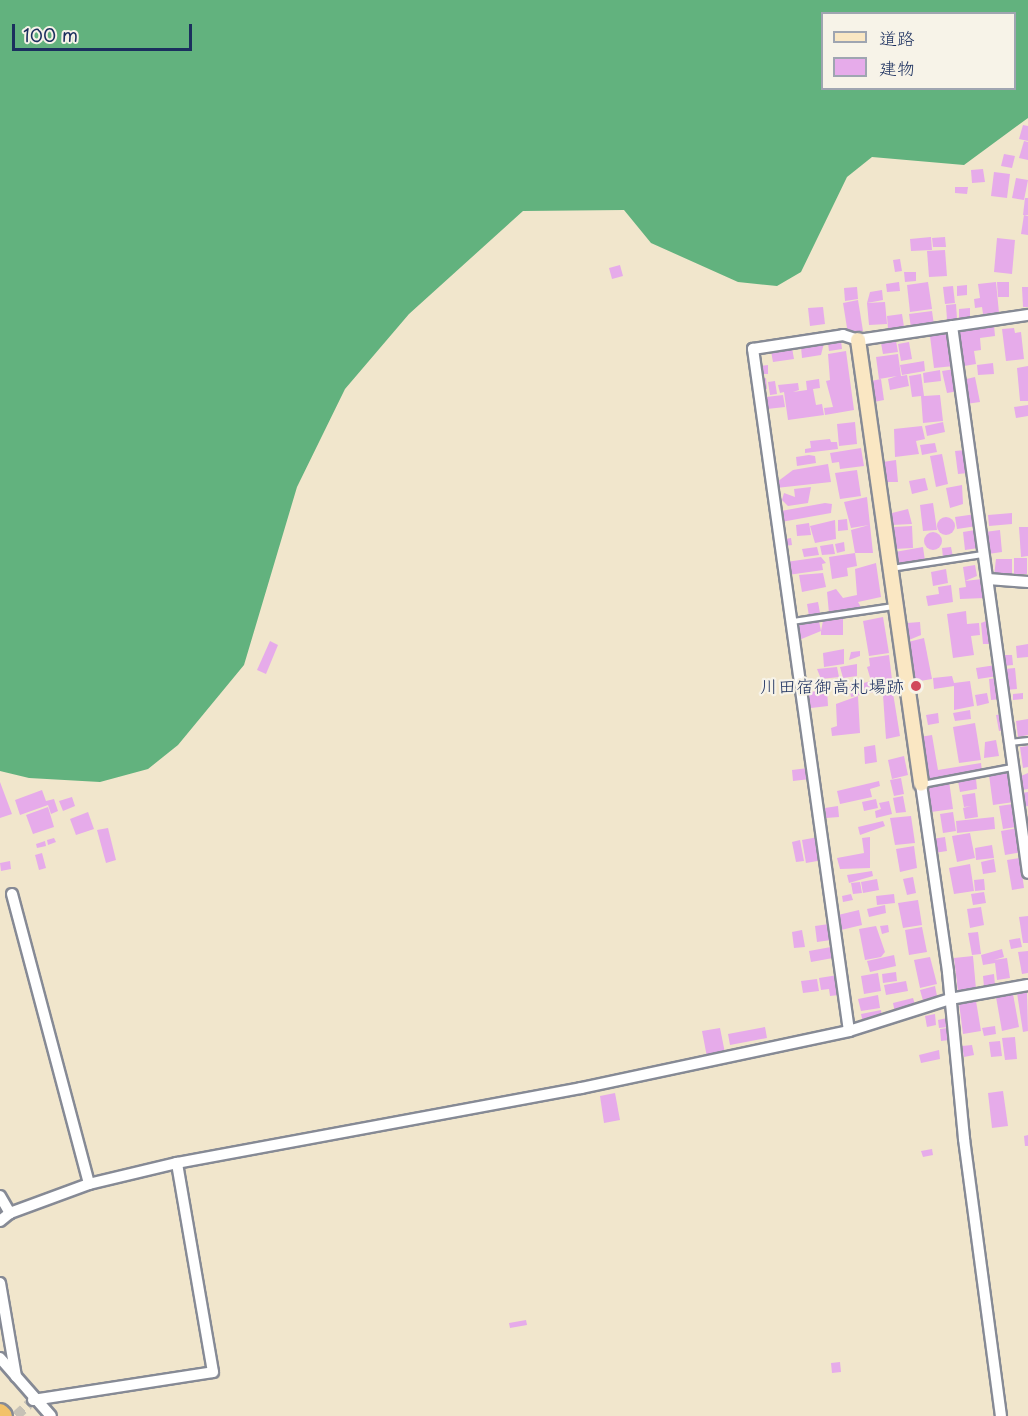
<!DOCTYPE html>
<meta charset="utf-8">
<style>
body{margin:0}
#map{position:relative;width:1028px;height:1416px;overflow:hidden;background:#f1e6cc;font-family:"Playpen Sans","Klee One",sans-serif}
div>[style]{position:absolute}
.forest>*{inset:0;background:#62b27e}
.building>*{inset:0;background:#e6abea}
.round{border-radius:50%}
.street-tunnel>*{height:10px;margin-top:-5px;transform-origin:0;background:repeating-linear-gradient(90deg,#c6c1b6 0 10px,transparent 0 15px)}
.roads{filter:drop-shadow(2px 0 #868a95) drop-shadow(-2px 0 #868a95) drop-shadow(0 2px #868a95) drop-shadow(0 -2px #868a95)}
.lane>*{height:5px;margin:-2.5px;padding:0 2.5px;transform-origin:2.5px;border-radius:2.5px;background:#fff}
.street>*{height:10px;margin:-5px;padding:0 5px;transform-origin:5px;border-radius:5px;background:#fff}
.secondary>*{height:14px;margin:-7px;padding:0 7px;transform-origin:7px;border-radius:7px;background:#fae7c3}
.highway>*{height:18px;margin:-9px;padding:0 9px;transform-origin:9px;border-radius:9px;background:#f2c26a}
.dots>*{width:16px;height:16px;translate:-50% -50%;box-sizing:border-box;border:3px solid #f7f3e8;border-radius:50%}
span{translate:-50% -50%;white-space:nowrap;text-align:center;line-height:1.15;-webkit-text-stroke:4.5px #f7f3e8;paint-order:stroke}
.poi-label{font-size:18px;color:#1b2f5e}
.right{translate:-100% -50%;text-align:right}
.legend{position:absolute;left:821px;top:12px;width:195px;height:78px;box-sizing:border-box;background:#f7f3e8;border:2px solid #9fa5b1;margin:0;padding:8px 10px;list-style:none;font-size:18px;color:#1b2f5e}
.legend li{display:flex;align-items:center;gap:12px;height:30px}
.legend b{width:30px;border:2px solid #9fa5b1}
.scale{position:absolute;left:12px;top:24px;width:180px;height:27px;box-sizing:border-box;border:3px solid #1b2f5e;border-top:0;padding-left:8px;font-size:18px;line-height:21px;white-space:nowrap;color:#1b2f5e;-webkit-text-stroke:4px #f7f3e8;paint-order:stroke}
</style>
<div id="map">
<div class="forest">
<i style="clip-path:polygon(evenodd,0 0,1028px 0,1028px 118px,964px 165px,872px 157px,847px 177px,801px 272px,777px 286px,738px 282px,651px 243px,624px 210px,523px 211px,409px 314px,345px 389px,297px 487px,244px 665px,178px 745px,148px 769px,100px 782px,29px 778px,0 771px,0 0,822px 14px,1014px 14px,1014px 88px,822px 88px,822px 14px)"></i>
</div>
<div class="building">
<i style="clip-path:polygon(1023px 125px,1028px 126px,1028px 141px,1019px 139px)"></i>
<i style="clip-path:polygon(1024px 141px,1028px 142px,1028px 160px,1019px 158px)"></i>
<i style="clip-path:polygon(1004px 154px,1015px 156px,1012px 168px,1001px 166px)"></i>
<i style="clip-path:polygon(983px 169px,985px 182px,972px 183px,971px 170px)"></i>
<i style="clip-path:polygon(994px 172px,1010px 174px,1007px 198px,991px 196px)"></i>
<i style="clip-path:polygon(1016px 178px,1028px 180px,1024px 200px,1012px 198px)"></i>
<i style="clip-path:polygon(955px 187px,968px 187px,967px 194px,955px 193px)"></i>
<i style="clip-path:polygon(1025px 198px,1028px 198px,1028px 215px,1023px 215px)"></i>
<i style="clip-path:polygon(1024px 215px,1028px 216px,1028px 235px,1021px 234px)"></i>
<i style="clip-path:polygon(931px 237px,932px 250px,911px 251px,910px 239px)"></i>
<i style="clip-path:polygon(945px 237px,946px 247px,933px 247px,932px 238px)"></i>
<i style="clip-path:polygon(997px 238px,1015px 240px,1012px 274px,994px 272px)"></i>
<i style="clip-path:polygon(945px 250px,947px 276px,929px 277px,927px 251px)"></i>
<i style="clip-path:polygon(900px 259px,902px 271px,895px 272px,893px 260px)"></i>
<i style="clip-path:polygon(620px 265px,623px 276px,612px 279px,609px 268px)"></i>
<i style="clip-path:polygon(904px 272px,916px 272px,916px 281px,905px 282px)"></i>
<i style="clip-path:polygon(899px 282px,900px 291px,887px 292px,886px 284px)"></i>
<i style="clip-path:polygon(928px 282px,932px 309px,910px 312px,907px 285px)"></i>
<i style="clip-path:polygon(996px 282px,999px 313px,983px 314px,982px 307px,975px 308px,974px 299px,980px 298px,978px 284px)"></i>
<i style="clip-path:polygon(997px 282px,1009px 282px,1009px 297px,998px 297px)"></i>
<i style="clip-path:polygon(967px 285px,967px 295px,957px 296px,957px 286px)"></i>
<i style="clip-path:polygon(953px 286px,955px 303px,945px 304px,943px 287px)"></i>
<i style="clip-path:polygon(857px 287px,858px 299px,845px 301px,844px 288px)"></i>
<i style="clip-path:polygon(1022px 287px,1028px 287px,1028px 307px,1023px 307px)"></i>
<i style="clip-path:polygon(882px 290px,883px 300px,867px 303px,870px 292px)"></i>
<i style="clip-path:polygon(858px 300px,863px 331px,848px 334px,843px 303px)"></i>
<i style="clip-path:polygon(885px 302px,887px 324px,869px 325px,867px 303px)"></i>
<i style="clip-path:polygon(956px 304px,957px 319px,947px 320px,946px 305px)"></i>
<i style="clip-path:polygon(823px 307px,825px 324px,810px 326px,808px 308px)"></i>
<i style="clip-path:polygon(970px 308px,970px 317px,959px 318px,959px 309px)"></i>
<i style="clip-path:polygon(932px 311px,934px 325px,911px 328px,909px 314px)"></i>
<i style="clip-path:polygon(902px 314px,904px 327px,888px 329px,887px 316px)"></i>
<i style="clip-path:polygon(994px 325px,995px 336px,980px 338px,981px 350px,974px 351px,976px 364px,964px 366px,959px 332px)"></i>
<i style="clip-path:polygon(1014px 328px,1015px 333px,1021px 332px,1024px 359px,1006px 361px,1002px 329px)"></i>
<i style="clip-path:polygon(949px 333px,954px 366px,934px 368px,930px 336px)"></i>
<i style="clip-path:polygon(841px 341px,842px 349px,829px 351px,828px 343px)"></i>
<i style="clip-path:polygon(896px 341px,898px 352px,883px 354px,881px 343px)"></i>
<i style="clip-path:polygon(909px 342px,912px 359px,901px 361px,898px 344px)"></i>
<i style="clip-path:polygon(824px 343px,821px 355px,802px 358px,801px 347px)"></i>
<i style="clip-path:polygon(792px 348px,794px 359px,773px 362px,771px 351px)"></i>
<i style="clip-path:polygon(846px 351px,854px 410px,825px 415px,824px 408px,833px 407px,826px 381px,830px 380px,828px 354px)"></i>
<i style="clip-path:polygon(898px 354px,901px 376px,907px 375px,909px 386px,890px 390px,888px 379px,897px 376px,879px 379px,876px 357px)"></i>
<i style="clip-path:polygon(924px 361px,925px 371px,902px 375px,900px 365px)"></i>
<i style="clip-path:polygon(993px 363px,994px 374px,978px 375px,977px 365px)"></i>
<i style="clip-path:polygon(768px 365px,768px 374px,762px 374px,761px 366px)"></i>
<i style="clip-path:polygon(1028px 366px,1028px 401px,1020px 401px,1017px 368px)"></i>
<i style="clip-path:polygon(955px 369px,959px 391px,947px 393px,942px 371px)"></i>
<i style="clip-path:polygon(940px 370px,941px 381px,924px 383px,923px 373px)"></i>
<i style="clip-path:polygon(921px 374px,924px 396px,940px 395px,943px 421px,923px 423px,921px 396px,912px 397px,909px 376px)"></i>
<i style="clip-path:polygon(975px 377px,980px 402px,966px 404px,962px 380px)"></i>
<i style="clip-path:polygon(766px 378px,767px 389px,763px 390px,762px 379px)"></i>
<i style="clip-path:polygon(819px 379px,820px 388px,813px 389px,816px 405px,822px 404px,824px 415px,788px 420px,784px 392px,780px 393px,778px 385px,798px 383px,799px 390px,793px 392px,807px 390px,806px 381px)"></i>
<i style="clip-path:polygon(881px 379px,884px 400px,874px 402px,871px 381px)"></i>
<i style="clip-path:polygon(775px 381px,777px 394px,770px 395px,768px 382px)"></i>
<i style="clip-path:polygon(783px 395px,785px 407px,767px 409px,766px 397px)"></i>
<i style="clip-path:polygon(1028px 405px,1028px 416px,1016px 418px,1014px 407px)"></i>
<i style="clip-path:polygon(855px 422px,857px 444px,839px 446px,837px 424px)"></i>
<i style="clip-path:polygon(943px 422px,945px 432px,927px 436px,925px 426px)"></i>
<i style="clip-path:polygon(922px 426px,925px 439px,916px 441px,919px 454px,895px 457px,894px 429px)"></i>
<i style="clip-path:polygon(830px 439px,831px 442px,837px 442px,838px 449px,805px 453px,805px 449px,811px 448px,810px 441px)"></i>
<i style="clip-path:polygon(935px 443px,937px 452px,922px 455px,920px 445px)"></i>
<i style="clip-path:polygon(861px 448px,864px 466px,840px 469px,839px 462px,832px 463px,830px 453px)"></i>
<i style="clip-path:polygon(965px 450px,968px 473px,958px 474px,955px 451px)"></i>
<i style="clip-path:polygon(942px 454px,948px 484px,936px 487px,930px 456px)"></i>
<i style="clip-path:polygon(809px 455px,815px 456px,816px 463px,797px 466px,796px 457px)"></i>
<i style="clip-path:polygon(896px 460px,898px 482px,884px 482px,883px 462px)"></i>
<i style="clip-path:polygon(828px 464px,831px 482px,776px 488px,777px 482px,793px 470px)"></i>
<i style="clip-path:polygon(857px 470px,861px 496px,840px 499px,835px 473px)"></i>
<i style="clip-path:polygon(925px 478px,928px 490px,912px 494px,909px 481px)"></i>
<i style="clip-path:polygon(962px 485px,963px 504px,950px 508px,946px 488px)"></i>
<i style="clip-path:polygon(811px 487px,808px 503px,788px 506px,782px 500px,784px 493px,795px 497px,794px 489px)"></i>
<i style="clip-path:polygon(867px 497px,873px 553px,855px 553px,851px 530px,869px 525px,851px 528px,844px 502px)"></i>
<i style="clip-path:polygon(825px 503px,832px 504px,831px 513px,781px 522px,781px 511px)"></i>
<i style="clip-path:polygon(933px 503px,937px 530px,923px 531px,920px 505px)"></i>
<i style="clip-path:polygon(908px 509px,912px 524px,892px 525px,892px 513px)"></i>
<i style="clip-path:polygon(1012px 513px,1012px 524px,989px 526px,988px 515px)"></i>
<i style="clip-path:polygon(976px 514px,977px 526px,957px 529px,955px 517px)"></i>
<i class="round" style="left:937px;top:517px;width:18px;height:18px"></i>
<i style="clip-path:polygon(847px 519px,848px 530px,838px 531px,838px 520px)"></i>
<i style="clip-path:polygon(835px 520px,836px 539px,815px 543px,810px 526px)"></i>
<i style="clip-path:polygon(809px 523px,811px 535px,797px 536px,796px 525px)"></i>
<i style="clip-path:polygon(912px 526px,913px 548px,894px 549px,893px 527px)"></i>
<i style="clip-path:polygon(1019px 527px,1028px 527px,1028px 556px,1021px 557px)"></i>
<i style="clip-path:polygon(975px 530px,978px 548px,965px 550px,963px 532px)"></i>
<i style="clip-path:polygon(1000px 530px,1002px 552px,988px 554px,985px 532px)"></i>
<i class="round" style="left:924px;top:532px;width:18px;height:18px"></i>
<i style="clip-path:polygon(791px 538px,792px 545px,785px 546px,785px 539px)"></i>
<i style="clip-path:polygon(844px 542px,845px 551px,837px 553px,835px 544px)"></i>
<i style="clip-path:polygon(833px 544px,835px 554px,822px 555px,820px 546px)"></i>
<i style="clip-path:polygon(817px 547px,819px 555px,804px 557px,802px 549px)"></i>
<i style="clip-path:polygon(923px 547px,925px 561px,898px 566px,895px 552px)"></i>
<i style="clip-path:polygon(951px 547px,953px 557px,943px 558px,942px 548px)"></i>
<i style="clip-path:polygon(855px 553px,857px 566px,847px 568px,848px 576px,832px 579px,829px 557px)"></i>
<i style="clip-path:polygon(821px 557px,826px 563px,822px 564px,823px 570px,788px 575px,786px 562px)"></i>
<i style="clip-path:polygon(1014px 558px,1027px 558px,1027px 574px,1014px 574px)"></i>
<i style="clip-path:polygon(996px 559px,1012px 559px,1012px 576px,994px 576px)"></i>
<i style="clip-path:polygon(876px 563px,881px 597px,858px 602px,862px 609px,829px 613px,827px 592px,836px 589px,843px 598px,857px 595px,855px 569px)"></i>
<i style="clip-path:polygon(975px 565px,977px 576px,965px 581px,982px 579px,985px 598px,960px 599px,959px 588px,966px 587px,963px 567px)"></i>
<i style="clip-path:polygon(946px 569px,948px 583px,933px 586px,931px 572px)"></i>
<i style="clip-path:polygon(823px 573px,826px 587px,802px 592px,799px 575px)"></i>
<i style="clip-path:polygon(951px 585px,953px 602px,928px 606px,926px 596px,939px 594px,938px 587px)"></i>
<i style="clip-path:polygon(818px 602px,820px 613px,809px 616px,807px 604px)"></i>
<i style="clip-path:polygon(966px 611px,967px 624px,979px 623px,980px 635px,971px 636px,974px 655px,953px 658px,947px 614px)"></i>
<i style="clip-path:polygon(883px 617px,889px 653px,869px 656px,863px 621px)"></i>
<i style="clip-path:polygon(843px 619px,843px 635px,821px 635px,821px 631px,799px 640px,796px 626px,819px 621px,821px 631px,823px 621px)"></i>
<i style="clip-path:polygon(989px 620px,991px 644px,983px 644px,981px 623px)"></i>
<i style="clip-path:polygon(920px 622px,921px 635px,909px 640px,907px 623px)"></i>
<i style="clip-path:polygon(924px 638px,932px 679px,914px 682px,908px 642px)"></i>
<i style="clip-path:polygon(270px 641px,278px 645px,266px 674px,257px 670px)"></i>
<i style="clip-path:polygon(1028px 644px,1028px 657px,1017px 658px,1016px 646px)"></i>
<i style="clip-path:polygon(844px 649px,844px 664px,824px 667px,823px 653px)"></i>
<i style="clip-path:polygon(860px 651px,860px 656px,849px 660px,851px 652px)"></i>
<i style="clip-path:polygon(889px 655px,893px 688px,851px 697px,849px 687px,871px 681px,867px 667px,870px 666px,869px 658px)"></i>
<i style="clip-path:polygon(1003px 655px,1012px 655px,1013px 665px,1003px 666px)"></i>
<i style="clip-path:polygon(857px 664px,857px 676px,843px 678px,840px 667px)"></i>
<i style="clip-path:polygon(996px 665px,998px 676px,978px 679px,976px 668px)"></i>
<i style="clip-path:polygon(837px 667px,839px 677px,821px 679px,817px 669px)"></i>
<i style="clip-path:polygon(1015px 668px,1017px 689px,1006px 690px,1004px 669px)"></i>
<i style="clip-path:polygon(952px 676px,954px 683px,970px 681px,974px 706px,954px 710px,954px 686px,934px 689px,933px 678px)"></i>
<i style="clip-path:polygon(998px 678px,1001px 699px,991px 700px,989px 679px)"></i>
<i style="clip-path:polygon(827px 689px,828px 706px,811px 708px,806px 693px)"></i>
<i style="clip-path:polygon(893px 693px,900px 736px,886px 739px,883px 695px)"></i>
<i style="clip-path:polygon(987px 693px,989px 703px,977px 706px,975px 695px)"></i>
<i style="clip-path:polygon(1023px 693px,1023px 699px,1013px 700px,1013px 694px)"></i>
<i style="clip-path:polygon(858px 696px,860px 733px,832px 736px,831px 728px,837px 726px,836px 704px)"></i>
<i style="clip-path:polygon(970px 710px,971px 719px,955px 721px,953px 713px)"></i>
<i style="clip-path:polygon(938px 713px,939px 723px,928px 725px,926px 715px)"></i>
<i style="clip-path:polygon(1003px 714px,1005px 730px,999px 731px,996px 715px)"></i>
<i style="clip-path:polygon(1028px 719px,1028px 735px,1018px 737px,1016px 721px)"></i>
<i style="clip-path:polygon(975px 723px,981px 760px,959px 763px,953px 727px)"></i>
<i style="clip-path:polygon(932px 735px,938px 770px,981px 763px,982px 771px,927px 780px,920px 737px)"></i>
<i style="clip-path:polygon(996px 740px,999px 756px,984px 758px,985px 742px)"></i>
<i style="clip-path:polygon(875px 745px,877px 762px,865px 764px,864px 747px)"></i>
<i style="clip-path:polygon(1028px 746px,1028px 767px,1023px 768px,1020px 747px)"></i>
<i style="clip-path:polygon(904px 756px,908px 775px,892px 779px,888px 760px)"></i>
<i style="clip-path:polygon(808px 768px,810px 779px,793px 781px,792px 770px)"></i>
<i style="clip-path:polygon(1009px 772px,1014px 802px,993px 805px,989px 775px)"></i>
<i style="clip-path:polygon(1028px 773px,1028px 789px,1022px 790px,1021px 776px)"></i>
<i style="clip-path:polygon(901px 778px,904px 794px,894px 796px,890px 780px)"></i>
<i style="clip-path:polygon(976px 779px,977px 789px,960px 792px,958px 781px)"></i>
<i style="clip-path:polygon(879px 781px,880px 786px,870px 789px,872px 797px,840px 804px,837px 791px)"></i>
<i style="clip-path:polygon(949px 781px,953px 809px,931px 812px,927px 784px)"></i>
<i style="clip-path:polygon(0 782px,12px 814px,0 818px)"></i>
<i style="clip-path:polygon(42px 790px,46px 801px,54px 799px,58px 811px,51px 814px,48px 805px,20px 815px,15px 800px)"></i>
<i style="clip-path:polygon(1028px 792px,1028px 806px,1024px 807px,1022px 793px)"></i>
<i style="clip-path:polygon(975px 793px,978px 817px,965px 819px,963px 808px,971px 806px,964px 807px,962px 795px)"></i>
<i style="clip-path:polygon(903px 796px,906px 812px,896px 813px,893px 798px)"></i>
<i style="clip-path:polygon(72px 797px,75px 806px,63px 811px,59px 801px)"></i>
<i style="clip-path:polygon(876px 799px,878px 808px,864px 811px,862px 802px)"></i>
<i style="clip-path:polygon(889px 801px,892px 814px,876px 818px,875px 811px,881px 809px,879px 803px)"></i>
<i style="clip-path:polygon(1013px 804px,1016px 827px,1003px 829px,999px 806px)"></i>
<i style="clip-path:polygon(838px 806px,839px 817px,826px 818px,825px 808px)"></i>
<i style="clip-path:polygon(48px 807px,54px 827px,33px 834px,26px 815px)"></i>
<i style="clip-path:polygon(88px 812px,94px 829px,76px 835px,70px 819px)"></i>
<i style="clip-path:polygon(953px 812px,956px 831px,943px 833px,940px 814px)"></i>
<i style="clip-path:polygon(911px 816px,915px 843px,895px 845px,890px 818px)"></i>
<i style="clip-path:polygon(994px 817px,995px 829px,957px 833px,956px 821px)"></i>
<i style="clip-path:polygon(883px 821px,885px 826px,860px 835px,858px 827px)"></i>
<i style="clip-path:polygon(108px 828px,116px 860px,106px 863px,97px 830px)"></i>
<i style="clip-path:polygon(1018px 828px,1022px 852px,1005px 855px,1001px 831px)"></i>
<i style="clip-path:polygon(970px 833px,975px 858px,957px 862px,952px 836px)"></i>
<i style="clip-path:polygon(818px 837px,823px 860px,806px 863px,802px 840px)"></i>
<i style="clip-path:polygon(870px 837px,870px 868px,840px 869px,837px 858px,864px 853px,862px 838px)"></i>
<i style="clip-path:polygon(945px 837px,947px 851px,934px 853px,932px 839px)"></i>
<i style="clip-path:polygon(54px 838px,56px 842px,48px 845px,47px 840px)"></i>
<i style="clip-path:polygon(800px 840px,804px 861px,796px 862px,792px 842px)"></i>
<i style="clip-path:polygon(45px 841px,46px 846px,37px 848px,36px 844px)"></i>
<i style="clip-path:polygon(992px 845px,994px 858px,976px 860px,975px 848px)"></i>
<i style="clip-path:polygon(914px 846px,917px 868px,900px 872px,896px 849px)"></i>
<i style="clip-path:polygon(42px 853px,46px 868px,39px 870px,35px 855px)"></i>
<i style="clip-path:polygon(1020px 858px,1024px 888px,1012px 890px,1007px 860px)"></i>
<i style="clip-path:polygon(994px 859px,996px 872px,983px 874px,981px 862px)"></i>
<i style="clip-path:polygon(10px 861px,11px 869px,1px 871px,0 863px)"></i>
<i style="clip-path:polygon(970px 864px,974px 891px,954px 894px,949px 868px)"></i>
<i style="clip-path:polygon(872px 871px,873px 876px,849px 883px,847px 875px)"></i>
<i style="clip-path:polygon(913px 877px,916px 893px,907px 895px,903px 879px)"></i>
<i style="clip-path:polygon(877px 879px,879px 890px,863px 893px,861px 882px)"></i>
<i style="clip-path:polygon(984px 879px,985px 890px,975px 891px,974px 880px)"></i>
<i style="clip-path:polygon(860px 882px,862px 893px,853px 894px,851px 883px)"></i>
<i style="clip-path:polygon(984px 892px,986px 903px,973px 905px,971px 894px)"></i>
<i style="clip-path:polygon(851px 894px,853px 900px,843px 902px,842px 896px)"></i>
<i style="clip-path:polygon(894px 894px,895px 903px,877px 905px,876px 896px)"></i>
<i style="clip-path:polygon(918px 900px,922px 925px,903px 928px,898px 903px)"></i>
<i style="clip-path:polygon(885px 905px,886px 913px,869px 917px,867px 909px)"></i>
<i style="clip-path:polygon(981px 907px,984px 925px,970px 928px,967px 909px)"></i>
<i style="clip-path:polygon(859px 910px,862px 925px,841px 930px,838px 915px)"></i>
<i style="clip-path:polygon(1028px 916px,1028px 943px,1023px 943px,1019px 917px)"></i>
<i style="clip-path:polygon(829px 924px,831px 940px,817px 942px,815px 926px)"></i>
<i style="clip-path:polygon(888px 925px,889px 932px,882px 934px,880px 926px)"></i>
<i style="clip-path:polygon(876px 926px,885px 952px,881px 957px,865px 960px,859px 929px)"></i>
<i style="clip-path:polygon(922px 927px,927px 952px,909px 955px,905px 930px)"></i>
<i style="clip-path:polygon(802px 930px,805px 947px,794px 948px,792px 932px)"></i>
<i style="clip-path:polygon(978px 932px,981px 954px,972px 955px,968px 933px)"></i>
<i style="clip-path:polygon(1020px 938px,1022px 947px,1011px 949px,1009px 940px)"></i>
<i style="clip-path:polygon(831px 947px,833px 958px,811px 962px,809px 951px)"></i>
<i style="clip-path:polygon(1002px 949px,1004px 957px,994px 960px,1007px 958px,1010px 978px,997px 980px,995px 963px,983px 965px,981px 955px)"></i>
<i style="clip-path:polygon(1028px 951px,1028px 973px,1022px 974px,1018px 952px)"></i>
<i style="clip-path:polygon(894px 955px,896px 966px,870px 972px,867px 961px)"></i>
<i style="clip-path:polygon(973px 956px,976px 989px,958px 991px,954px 958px)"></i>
<i style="clip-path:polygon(930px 957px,937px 984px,920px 988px,914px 960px)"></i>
<i style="clip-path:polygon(896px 972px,897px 981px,883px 983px,882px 974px)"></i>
<i style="clip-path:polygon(878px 973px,881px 991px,864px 994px,861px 976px)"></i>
<i style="clip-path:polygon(994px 974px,995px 985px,984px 987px,983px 976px)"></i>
<i style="clip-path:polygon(838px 975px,839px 995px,830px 996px,829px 989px,821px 990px,819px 978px)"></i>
<i style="clip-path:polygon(817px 979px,819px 991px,803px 993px,801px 981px)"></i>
<i style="clip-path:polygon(906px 981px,908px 991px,886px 995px,884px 985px)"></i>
<i style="clip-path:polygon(935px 986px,938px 1001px,924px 1004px,920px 990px)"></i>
<i style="clip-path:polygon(1027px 992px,1028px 1031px,1023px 1032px,1017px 993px)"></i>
<i style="clip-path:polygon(1013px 994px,1019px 1027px,1002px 1031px,996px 997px)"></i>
<i style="clip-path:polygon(878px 995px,880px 1008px,861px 1011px,858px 999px)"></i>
<i style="clip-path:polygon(913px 998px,916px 1008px,895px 1013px,893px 1003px)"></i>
<i style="clip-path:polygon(976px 1001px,981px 1031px,963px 1034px,959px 1003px)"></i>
<i style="clip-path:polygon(881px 1010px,882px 1019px,863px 1023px,861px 1014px)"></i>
<i style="clip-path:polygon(935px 1014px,936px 1025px,927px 1027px,925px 1016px)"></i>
<i style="clip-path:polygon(947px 1018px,948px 1027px,939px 1028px,938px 1020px)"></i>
<i style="clip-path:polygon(995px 1026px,996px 1034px,984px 1036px,982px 1028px)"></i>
<i style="clip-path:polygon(765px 1027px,767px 1038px,730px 1045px,728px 1034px)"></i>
<i style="clip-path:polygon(720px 1028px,725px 1053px,707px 1057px,702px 1031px)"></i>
<i style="clip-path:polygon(947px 1028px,949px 1040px,941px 1041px,940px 1029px)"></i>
<i style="clip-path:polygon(1015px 1037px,1017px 1059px,1005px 1060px,1002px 1038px)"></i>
<i style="clip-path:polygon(1000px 1041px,1002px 1056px,991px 1057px,989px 1042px)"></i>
<i style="clip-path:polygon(972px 1045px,974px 1055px,964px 1057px,962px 1046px)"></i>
<i style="clip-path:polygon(939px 1050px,940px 1059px,921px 1063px,919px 1055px)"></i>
<i style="clip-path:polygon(1003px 1091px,1008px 1126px,992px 1128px,988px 1093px)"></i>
<i style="clip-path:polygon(615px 1093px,620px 1120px,604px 1123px,600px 1096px)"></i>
<i style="clip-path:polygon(1028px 1135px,1028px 1146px,1025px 1146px,1024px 1136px)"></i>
<i style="clip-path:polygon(932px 1149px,933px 1155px,923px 1157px,921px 1151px)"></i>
<i style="clip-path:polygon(526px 1320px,527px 1325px,510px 1328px,509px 1323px)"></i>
<i style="clip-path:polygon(840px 1362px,841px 1372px,832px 1373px,831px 1363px)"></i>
</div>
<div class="street-tunnel">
<i style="left:16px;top:1416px;width:23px;rotate:-43deg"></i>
</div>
<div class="roads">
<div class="lane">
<i style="left:891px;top:568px;width:93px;rotate:-8.7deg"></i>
<i style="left:792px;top:621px;width:103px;rotate:-8.4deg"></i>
<i style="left:1009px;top:742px;width:19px;rotate:-6deg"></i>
<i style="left:922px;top:784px;width:91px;rotate:-10.8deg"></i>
</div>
<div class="street">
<i style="left:952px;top:326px;width:552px;rotate:82.09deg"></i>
<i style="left:988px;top:579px;width:40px;rotate:4.3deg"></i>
<i style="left:921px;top:784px;width:190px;rotate:81.8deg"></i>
<i style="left:948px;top:972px;width:168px;rotate:84.5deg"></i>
<i style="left:964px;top:1139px;width:279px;rotate:82.4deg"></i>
<i style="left:12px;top:894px;width:300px;rotate:75.1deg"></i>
<i style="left:849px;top:1031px;width:689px;rotate:-98.01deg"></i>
<i style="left:753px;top:349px;width:91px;rotate:-8.8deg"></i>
<i style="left:843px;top:335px;width:16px;rotate:18deg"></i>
<i style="left:858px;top:340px;width:172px;rotate:-8.4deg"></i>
<i style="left:0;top:1196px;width:20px;rotate:60deg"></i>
<i style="left:0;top:1221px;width:13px;rotate:-39deg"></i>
<i style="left:10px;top:1213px;width:84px;rotate:-20.2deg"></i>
<i style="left:89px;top:1184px;width:90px;rotate:-13.4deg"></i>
<i style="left:177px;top:1163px;width:411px;rotate:-10.5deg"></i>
<i style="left:581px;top:1088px;width:274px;rotate:-12deg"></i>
<i style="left:849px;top:1031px;width:106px;rotate:-17.6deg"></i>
<i style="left:950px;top:999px;width:79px;rotate:-10.2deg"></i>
<i style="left:0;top:1283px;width:95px;rotate:80.3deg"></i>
<i style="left:0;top:1358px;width:77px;rotate:48.7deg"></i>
<i style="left:33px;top:1400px;width:182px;rotate:-8.8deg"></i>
<i style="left:213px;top:1372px;width:212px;rotate:-99.8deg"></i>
</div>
<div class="secondary">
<i style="left:858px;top:340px;width:448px;rotate:81.9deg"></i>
</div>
<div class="highway">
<i style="left:0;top:1413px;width:4px;rotate:45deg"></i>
</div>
</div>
<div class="dots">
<i style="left:916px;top:686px;background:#d1495b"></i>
</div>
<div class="poi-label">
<span class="right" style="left:904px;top:686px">川田宿御高札場跡</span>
</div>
<ul class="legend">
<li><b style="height:8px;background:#fae7c3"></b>道路</li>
<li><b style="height:16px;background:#e6abea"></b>建物</li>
</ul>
<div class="scale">100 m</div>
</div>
